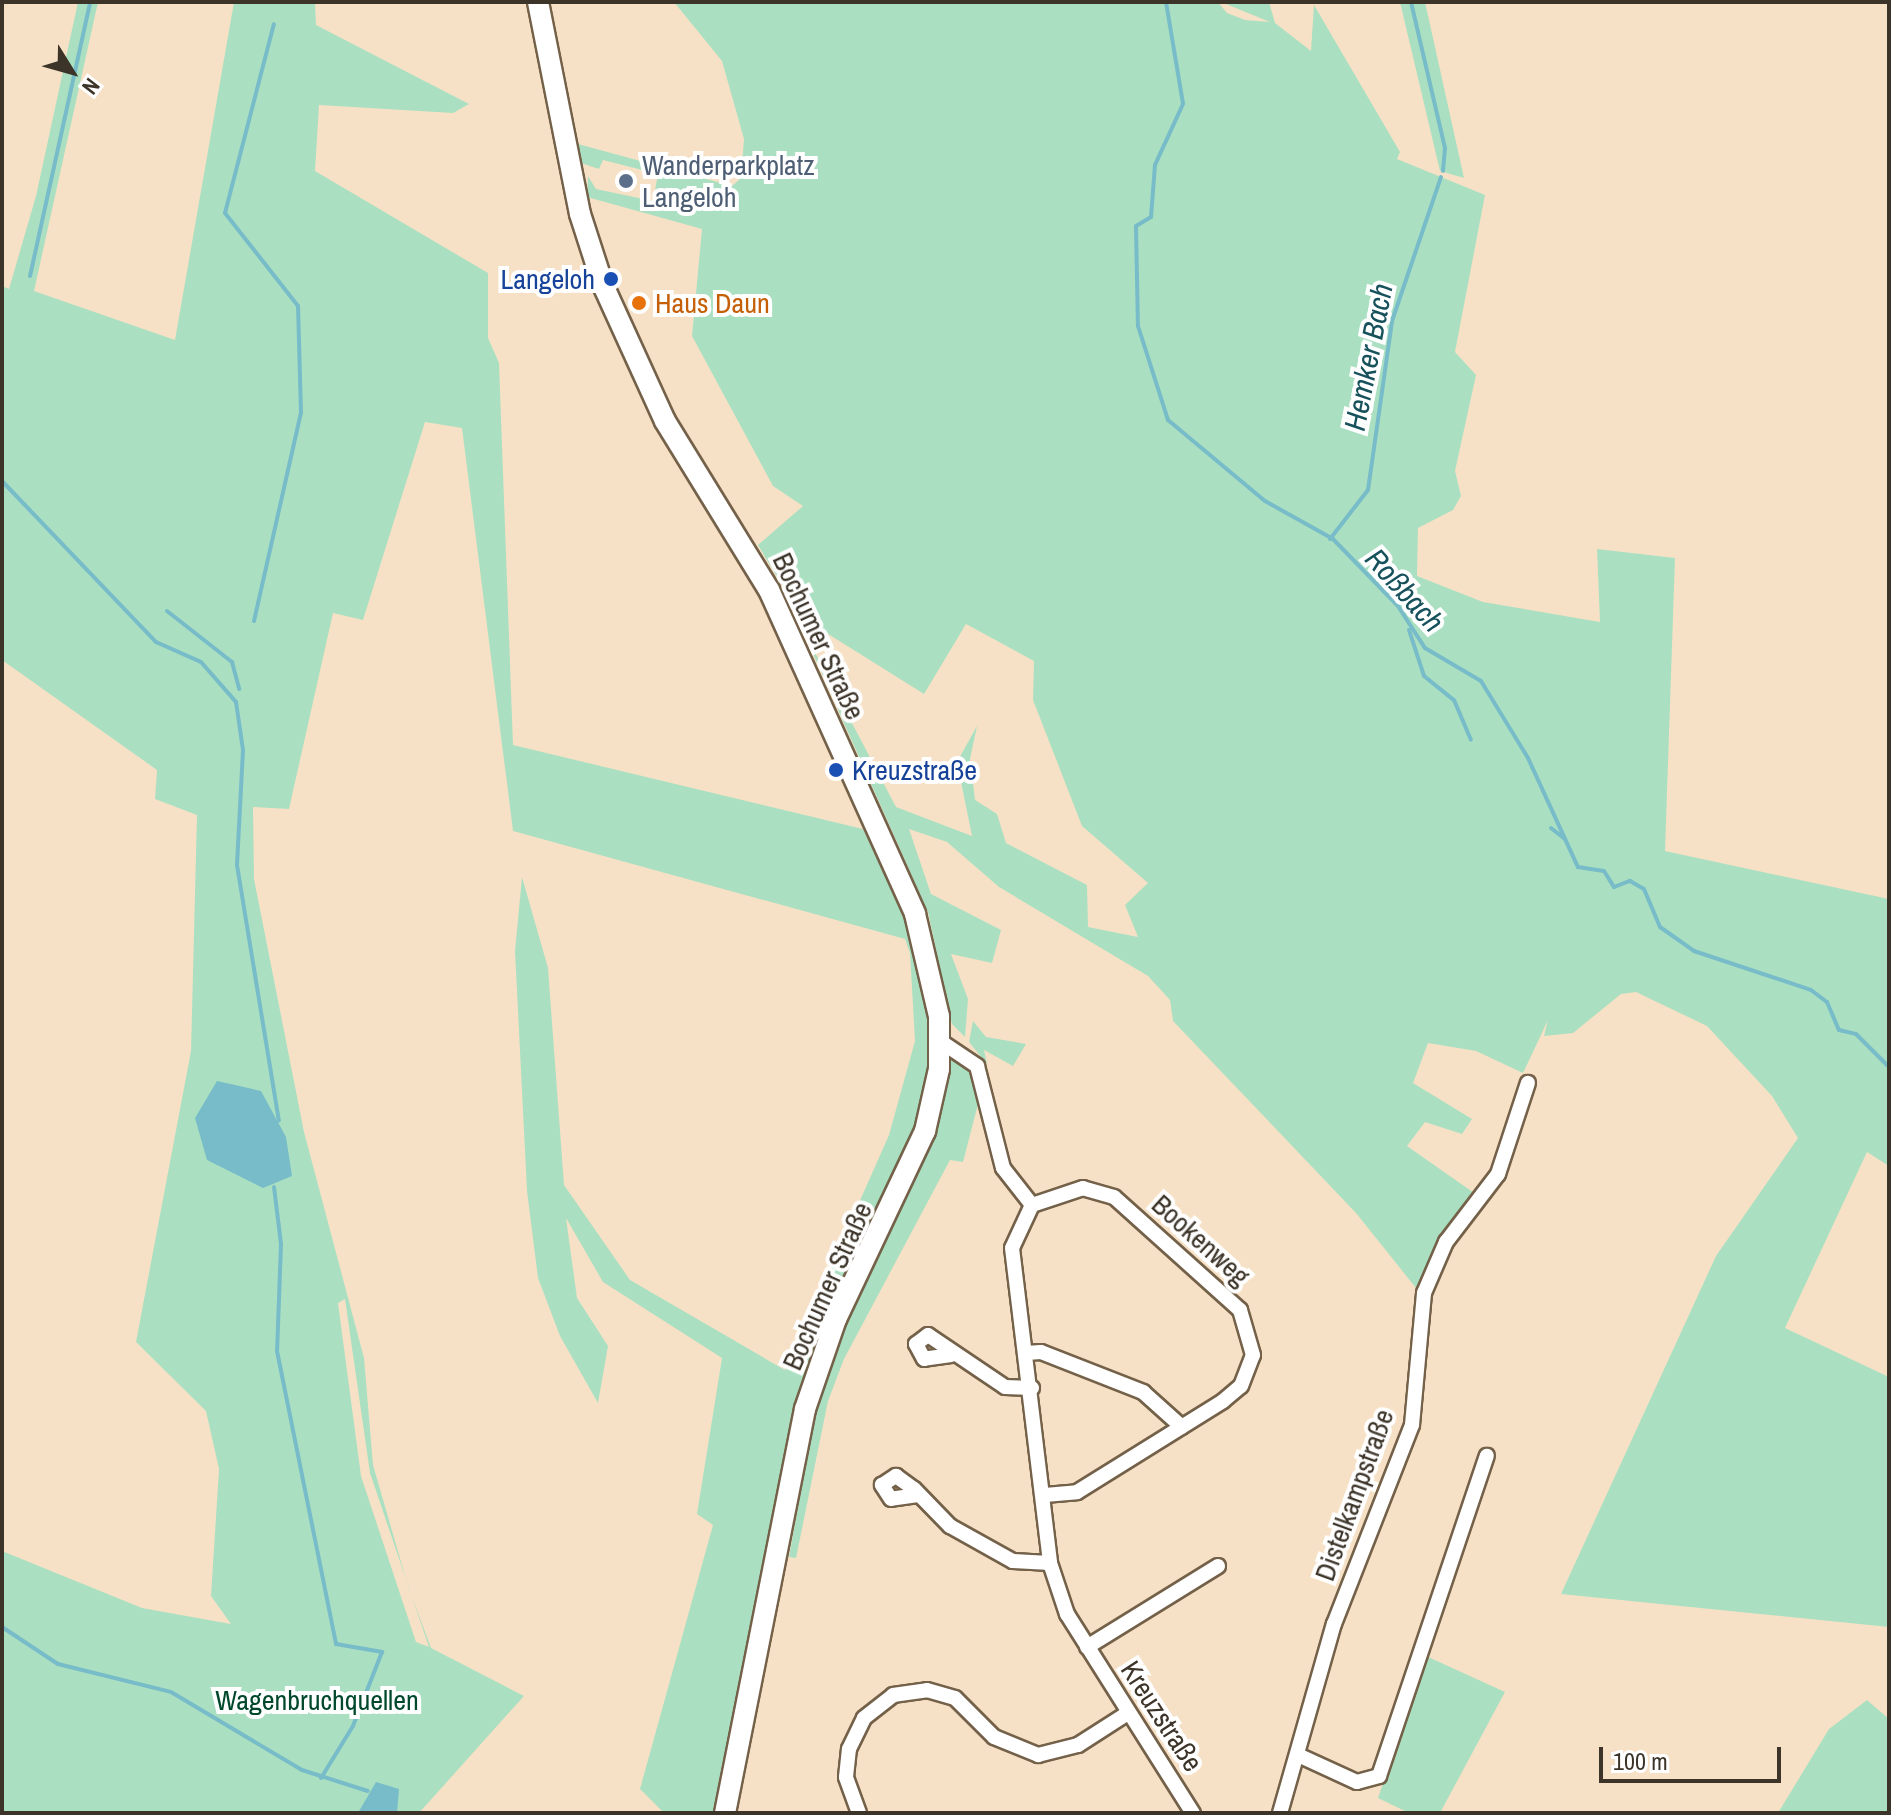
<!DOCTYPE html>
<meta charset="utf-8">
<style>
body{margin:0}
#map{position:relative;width:1891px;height:1815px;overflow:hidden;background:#f7e1c6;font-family:"Archivo Narrow",sans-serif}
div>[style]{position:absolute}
.green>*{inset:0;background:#aae0c1}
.water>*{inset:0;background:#77bcc8}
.stream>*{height:4px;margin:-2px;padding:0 2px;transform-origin:2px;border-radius:2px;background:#77bcc8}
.roads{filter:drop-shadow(2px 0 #746149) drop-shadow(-2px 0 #746149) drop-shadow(0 2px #746149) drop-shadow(0 -2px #746149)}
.minor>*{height:14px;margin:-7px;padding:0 7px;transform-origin:7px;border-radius:7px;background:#fff}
.secondary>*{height:20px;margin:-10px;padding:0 10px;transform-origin:10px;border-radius:10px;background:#fff}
.dots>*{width:22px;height:22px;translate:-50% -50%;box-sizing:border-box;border:4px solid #fff;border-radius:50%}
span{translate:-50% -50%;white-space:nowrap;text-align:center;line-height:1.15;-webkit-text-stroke:8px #fff;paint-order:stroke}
.service-label{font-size:28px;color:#4e5e75}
.left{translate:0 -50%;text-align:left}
.transit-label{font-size:28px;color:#164399}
.right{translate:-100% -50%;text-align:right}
.food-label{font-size:28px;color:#c56008}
.street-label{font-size:28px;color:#3c3429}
.park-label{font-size:28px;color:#00482c}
.water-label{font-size:30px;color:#17525c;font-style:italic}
.frame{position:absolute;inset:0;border:4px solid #3c3429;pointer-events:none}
.north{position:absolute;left:32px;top:32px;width:80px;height:80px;-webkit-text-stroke:6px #fff;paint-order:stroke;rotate:127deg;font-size:22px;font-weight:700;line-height:32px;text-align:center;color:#3c3429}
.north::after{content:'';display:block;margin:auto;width:28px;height:36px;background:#3c3429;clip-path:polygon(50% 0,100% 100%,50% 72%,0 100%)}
.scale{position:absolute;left:1599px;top:1747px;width:182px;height:36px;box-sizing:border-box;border:4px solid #3c3429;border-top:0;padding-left:10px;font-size:24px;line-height:28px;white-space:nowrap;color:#3c3429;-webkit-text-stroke:6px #fff;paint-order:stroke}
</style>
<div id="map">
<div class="green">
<i style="clip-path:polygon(evenodd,78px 2px,98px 2px,34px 291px,175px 340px,234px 2px,315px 2px,316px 25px,469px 104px,453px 113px,319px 105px,315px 171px,488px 273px,488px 338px,499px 363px,513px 745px,863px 829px,909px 926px,929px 1002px,930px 1075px,917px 1131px,841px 1291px,718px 1813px,664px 1813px,640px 1789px,713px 1525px,697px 1514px,722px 1358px,603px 1282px,566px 1218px,577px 1298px,608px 1346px,598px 1403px,560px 1336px,538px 1278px,527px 1191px,515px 951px,522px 877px,548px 968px,564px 1185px,630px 1280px,785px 1370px,889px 1135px,915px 1041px,910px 953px,905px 939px,513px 831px,462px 428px,425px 422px,363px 620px,333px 613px,289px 809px,253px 807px,254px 879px,304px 1132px,364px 1358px,373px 1465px,408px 1586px,431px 1648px,524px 1696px,419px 1813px,2px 1813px,2px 1551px,142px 1608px,231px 1624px,211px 1596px,219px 1469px,206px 1411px,136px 1342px,191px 1051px,197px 815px,155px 799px,157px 770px,2px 660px,2px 286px,9px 289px,36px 196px,78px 2px,345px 1299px,370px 1473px,429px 1647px,416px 1642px,361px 1476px,338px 1303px,345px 1299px)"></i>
<i style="clip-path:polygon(674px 2px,1218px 2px,1227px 13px,1245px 20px,1270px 22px,1221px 2px,1269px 2px,1275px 23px,1311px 51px,1314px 5px,1400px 152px,1397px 159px,1485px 195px,1455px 352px,1476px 375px,1455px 471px,1461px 496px,1453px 510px,1418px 528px,1417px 576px,1483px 602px,1600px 622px,1597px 549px,1675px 558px,1665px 851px,1889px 899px,1889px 1166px,1867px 1152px,1785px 1328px,1889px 1377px,1889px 1627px,1561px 1594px,1716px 1256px,1798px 1138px,1772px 1096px,1707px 1026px,1636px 992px,1621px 994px,1573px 1033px,1544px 1036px,1548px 1020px,1523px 1073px,1476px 1051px,1428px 1043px,1413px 1083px,1472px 1119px,1462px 1134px,1425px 1122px,1407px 1146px,1477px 1195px,1416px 1288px,1356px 1213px,1173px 1021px,1170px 1000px,1148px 976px,999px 887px,947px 842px,909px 829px,931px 894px,1001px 930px,992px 963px,951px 954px,968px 999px,965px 1037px,952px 1024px,928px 912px,799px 622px,896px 807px,972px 836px,957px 762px,977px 726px,970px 759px,975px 800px,997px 814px,1006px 843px,1087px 885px,1088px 927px,1138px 937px,1125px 905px,1148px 883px,1082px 826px,1033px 700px,1034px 661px,966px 624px,924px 694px,801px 617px,758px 545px,803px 506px,773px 486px,692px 336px,702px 229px,587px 197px,588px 176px,596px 189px,653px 201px,658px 174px,603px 160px,599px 169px,581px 163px,578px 144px,732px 186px,741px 178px,744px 139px,722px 61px)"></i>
<i style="clip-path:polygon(1400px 2px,1425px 2px,1464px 178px,1440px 171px)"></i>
<i style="clip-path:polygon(973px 1021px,986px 1037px,1026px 1044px,1013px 1066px,984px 1050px,987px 1064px,969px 1042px)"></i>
<i style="clip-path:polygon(954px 1059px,975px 1077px,986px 1104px,978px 1104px,963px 1162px,950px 1160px,844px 1359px,828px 1401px,796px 1558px,789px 1557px,822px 1375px,918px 1171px,946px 1063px)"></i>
<i style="clip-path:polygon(1426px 1656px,1505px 1692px,1440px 1813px,1409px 1813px,1378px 1798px)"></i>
<i style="clip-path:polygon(1867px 1700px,1889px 1719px,1889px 1813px,1778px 1813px,1829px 1729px)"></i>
</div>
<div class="water">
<i style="clip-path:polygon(217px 1081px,261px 1091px,286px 1137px,292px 1176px,263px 1188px,207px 1160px,195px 1118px)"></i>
<i style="clip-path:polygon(376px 1782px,399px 1789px,397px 1813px,358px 1813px)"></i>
</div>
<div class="stream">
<i style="left:1166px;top:2px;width:103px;rotate:80.5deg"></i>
<i style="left:1183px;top:104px;width:67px;rotate:114.7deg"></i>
<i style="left:1155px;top:165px;width:52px;rotate:94.4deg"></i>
<i style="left:1151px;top:217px;width:17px;rotate:149deg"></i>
<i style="left:1136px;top:226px;width:100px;rotate:88.9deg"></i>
<i style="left:1138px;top:326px;width:99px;rotate:72.3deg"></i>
<i style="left:1168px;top:420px;width:126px;rotate:39.9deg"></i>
<i style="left:1265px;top:501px;width:78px;rotate:29.2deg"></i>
<i style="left:1333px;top:539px;width:93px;rotate:45.9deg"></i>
<i style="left:1398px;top:606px;width:50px;rotate:57.3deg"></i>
<i style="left:1425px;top:648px;width:65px;rotate:30.5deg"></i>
<i style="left:1481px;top:681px;width:90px;rotate:58.6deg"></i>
<i style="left:1528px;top:758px;width:120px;rotate:65.4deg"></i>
<i style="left:1578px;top:867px;width:26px;rotate:9deg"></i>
<i style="left:1604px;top:871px;width:19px;rotate:58deg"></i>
<i style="left:1614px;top:887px;width:17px;rotate:-21deg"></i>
<i style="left:1630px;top:881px;width:16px;rotate:30deg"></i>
<i style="left:1644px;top:889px;width:41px;rotate:67.2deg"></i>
<i style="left:1660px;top:927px;width:42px;rotate:35.2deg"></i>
<i style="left:1694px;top:951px;width:123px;rotate:18.4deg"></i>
<i style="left:1811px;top:990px;width:20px;rotate:37deg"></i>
<i style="left:1827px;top:1002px;width:30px;rotate:67deg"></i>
<i style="left:1839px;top:1030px;width:17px;rotate:13deg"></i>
<i style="left:1856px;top:1034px;width:47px;rotate:45deg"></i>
<i style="left:1411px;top:2px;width:150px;rotate:76.9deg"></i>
<i style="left:1445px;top:148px;width:23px;rotate:95deg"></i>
<i style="left:30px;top:276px;width:280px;rotate:-77.6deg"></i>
<i style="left:2px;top:388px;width:36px;rotate:90deg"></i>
<i style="left:2px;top:481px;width:223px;rotate:46.3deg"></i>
<i style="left:156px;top:642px;width:49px;rotate:24deg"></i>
<i style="left:201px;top:662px;width:53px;rotate:48.8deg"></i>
<i style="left:236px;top:702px;width:49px;rotate:81.7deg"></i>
<i style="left:243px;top:750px;width:115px;rotate:93deg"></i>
<i style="left:237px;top:865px;width:259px;rotate:80.7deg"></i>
<i style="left:1330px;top:539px;width:62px;rotate:-52.2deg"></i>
<i style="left:1368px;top:490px;width:171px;rotate:-81.9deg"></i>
<i style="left:1392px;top:321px;width:152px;rotate:-71.2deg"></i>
<i style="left:167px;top:611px;width:83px;rotate:38.1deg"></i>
<i style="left:232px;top:662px;width:28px;rotate:75deg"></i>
<i style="left:254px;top:621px;width:213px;rotate:-77.3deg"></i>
<i style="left:301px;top:413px;width:107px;rotate:-91.6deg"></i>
<i style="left:298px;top:306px;width:118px;rotate:-128.1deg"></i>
<i style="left:225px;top:213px;width:195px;rotate:-75.5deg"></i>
<i style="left:1409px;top:630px;width:48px;rotate:71.9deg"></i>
<i style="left:1424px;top:676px;width:38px;rotate:39deg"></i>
<i style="left:1454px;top:700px;width:43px;rotate:67deg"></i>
<i style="left:1551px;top:828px;width:18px;rotate:38deg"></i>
<i style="left:274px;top:1187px;width:57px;rotate:83deg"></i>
<i style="left:281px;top:1244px;width:107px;rotate:92.1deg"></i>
<i style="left:277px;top:1351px;width:299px;rotate:78.6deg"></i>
<i style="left:336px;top:1644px;width:47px;rotate:9.9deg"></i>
<i style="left:382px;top:1652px;width:79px;rotate:111.4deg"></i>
<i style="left:353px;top:1726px;width:61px;rotate:121.6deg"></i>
<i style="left:2px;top:1627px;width:67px;rotate:33.5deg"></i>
<i style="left:58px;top:1664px;width:116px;rotate:13.9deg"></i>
<i style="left:171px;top:1692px;width:152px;rotate:30.8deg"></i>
<i style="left:302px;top:1770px;width:69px;rotate:17.7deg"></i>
</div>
<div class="roads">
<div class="minor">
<i style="left:940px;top:1041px;width:45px;rotate:34deg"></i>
<i style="left:977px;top:1066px;width:105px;rotate:75.7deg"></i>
<i style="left:1003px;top:1168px;width:47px;rotate:51.9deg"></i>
<i style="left:1026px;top:1353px;width:15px;rotate:-4deg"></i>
<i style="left:1041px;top:1352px;width:110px;rotate:21.4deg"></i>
<i style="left:1143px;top:1392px;width:52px;rotate:41.9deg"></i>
<i style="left:951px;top:1355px;width:27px;rotate:172deg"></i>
<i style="left:924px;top:1359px;width:17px;rotate:-118deg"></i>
<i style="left:916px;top:1344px;width:15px;rotate:-37deg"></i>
<i style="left:928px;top:1335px;width:93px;rotate:34deg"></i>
<i style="left:1005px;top:1387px;width:27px;rotate:2deg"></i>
<i style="left:918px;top:1495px;width:27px;rotate:172deg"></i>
<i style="left:891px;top:1499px;width:17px;rotate:-123deg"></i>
<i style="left:882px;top:1485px;width:17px;rotate:-33deg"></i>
<i style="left:896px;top:1476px;width:22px;rotate:36deg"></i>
<i style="left:914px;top:1489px;width:52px;rotate:45.8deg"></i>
<i style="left:950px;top:1526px;width:72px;rotate:29.1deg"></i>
<i style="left:1013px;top:1561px;width:37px;rotate:3deg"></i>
<i style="left:1045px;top:1495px;width:32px;rotate:-5deg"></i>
<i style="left:1077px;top:1492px;width:172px;rotate:-31.9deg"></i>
<i style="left:1223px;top:1401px;width:23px;rotate:-40deg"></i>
<i style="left:1241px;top:1386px;width:33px;rotate:-69deg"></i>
<i style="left:1253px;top:1355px;width:47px;rotate:-106.1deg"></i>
<i style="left:1240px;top:1310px;width:169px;rotate:-138.1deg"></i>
<i style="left:1114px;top:1197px;width:32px;rotate:-164deg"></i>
<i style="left:1083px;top:1188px;width:54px;rotate:161.6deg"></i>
<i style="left:1032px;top:1205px;width:47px;rotate:114.9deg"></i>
<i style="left:1012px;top:1248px;width:317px;rotate:83.1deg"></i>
<i style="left:1050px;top:1563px;width:54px;rotate:71.6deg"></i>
<i style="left:1067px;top:1614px;width:236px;rotate:57.7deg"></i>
<i style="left:1087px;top:1647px;width:154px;rotate:-31.7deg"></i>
<i style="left:1298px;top:1755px;width:65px;rotate:24.6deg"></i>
<i style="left:1357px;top:1782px;width:23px;rotate:-15deg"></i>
<i style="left:1379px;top:1776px;width:338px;rotate:-71.4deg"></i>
<i style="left:859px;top:1813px;width:38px;rotate:-110deg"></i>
<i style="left:846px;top:1777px;width:28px;rotate:-84deg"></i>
<i style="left:849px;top:1749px;width:34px;rotate:-64deg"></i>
<i style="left:864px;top:1718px;width:37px;rotate:-38deg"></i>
<i style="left:893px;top:1695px;width:34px;rotate:-8deg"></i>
<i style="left:927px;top:1690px;width:29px;rotate:16deg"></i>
<i style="left:955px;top:1698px;width:55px;rotate:45deg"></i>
<i style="left:994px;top:1737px;width:48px;rotate:22.2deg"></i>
<i style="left:1038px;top:1755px;width:41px;rotate:-14deg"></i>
<i style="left:1078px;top:1745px;width:59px;rotate:-32.6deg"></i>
<i style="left:1280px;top:1813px;width:197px;rotate:-74.1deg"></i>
<i style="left:1334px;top:1624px;width:214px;rotate:-68.6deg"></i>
<i style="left:1412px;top:1425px;width:133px;rotate:-84.8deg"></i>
<i style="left:1424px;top:1293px;width:56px;rotate:-66.7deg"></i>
<i style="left:1446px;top:1242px;width:86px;rotate:-52.6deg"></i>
<i style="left:1498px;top:1174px;width:96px;rotate:-71.8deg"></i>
</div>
<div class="secondary">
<i style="left:538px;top:2px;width:216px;rotate:78.8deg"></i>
<i style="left:580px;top:214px;width:75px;rotate:72.1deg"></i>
<i style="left:603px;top:285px;width:149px;rotate:65.5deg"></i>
<i style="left:665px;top:421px;width:198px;rotate:58.4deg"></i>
<i style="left:769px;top:590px;width:355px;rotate:65.7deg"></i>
<i style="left:915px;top:914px;width:105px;rotate:76.8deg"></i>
<i style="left:939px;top:1016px;width:53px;rotate:90deg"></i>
<i style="left:939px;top:1069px;width:64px;rotate:102.7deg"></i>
<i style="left:925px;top:1131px;width:208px;rotate:115.3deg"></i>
<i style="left:836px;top:1319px;width:95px;rotate:109deg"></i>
<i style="left:805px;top:1409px;width:412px;rotate:101.2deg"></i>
</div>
</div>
<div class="dots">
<i style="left:626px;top:181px;background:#5c6f8a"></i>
<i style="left:611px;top:279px;background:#1a4fb4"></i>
<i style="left:639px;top:303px;background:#e8710a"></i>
<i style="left:836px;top:770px;background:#1a4fb4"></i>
</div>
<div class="service-label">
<span class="left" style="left:642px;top:181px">Wanderparkplatz<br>Langeloh</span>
</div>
<div class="transit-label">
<span class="right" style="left:595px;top:279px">Langeloh</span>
<span class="left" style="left:852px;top:770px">Kreuzstraße</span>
</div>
<div class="food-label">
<span class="left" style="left:655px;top:303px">Haus Daun</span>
</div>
<div class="street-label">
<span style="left:819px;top:636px;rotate:65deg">Bochumer Straße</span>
<span style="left:1201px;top:1240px;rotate:42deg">Bookenweg</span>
<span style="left:827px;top:1286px;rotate:-66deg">Bochumer Straße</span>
<span style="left:1354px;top:1495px;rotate:-70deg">Distelkampstraße</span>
<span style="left:1162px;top:1716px;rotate:57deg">Kreuzstraße</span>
</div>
<div class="park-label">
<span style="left:317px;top:1700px">Wagenbruchquellen</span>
</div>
<div class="water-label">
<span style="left:1368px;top:357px;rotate:-79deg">Hemker Bach</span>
<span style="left:1405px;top:590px;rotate:48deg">Roßbach</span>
</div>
<div class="frame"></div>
<div class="north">N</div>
<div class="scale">100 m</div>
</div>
